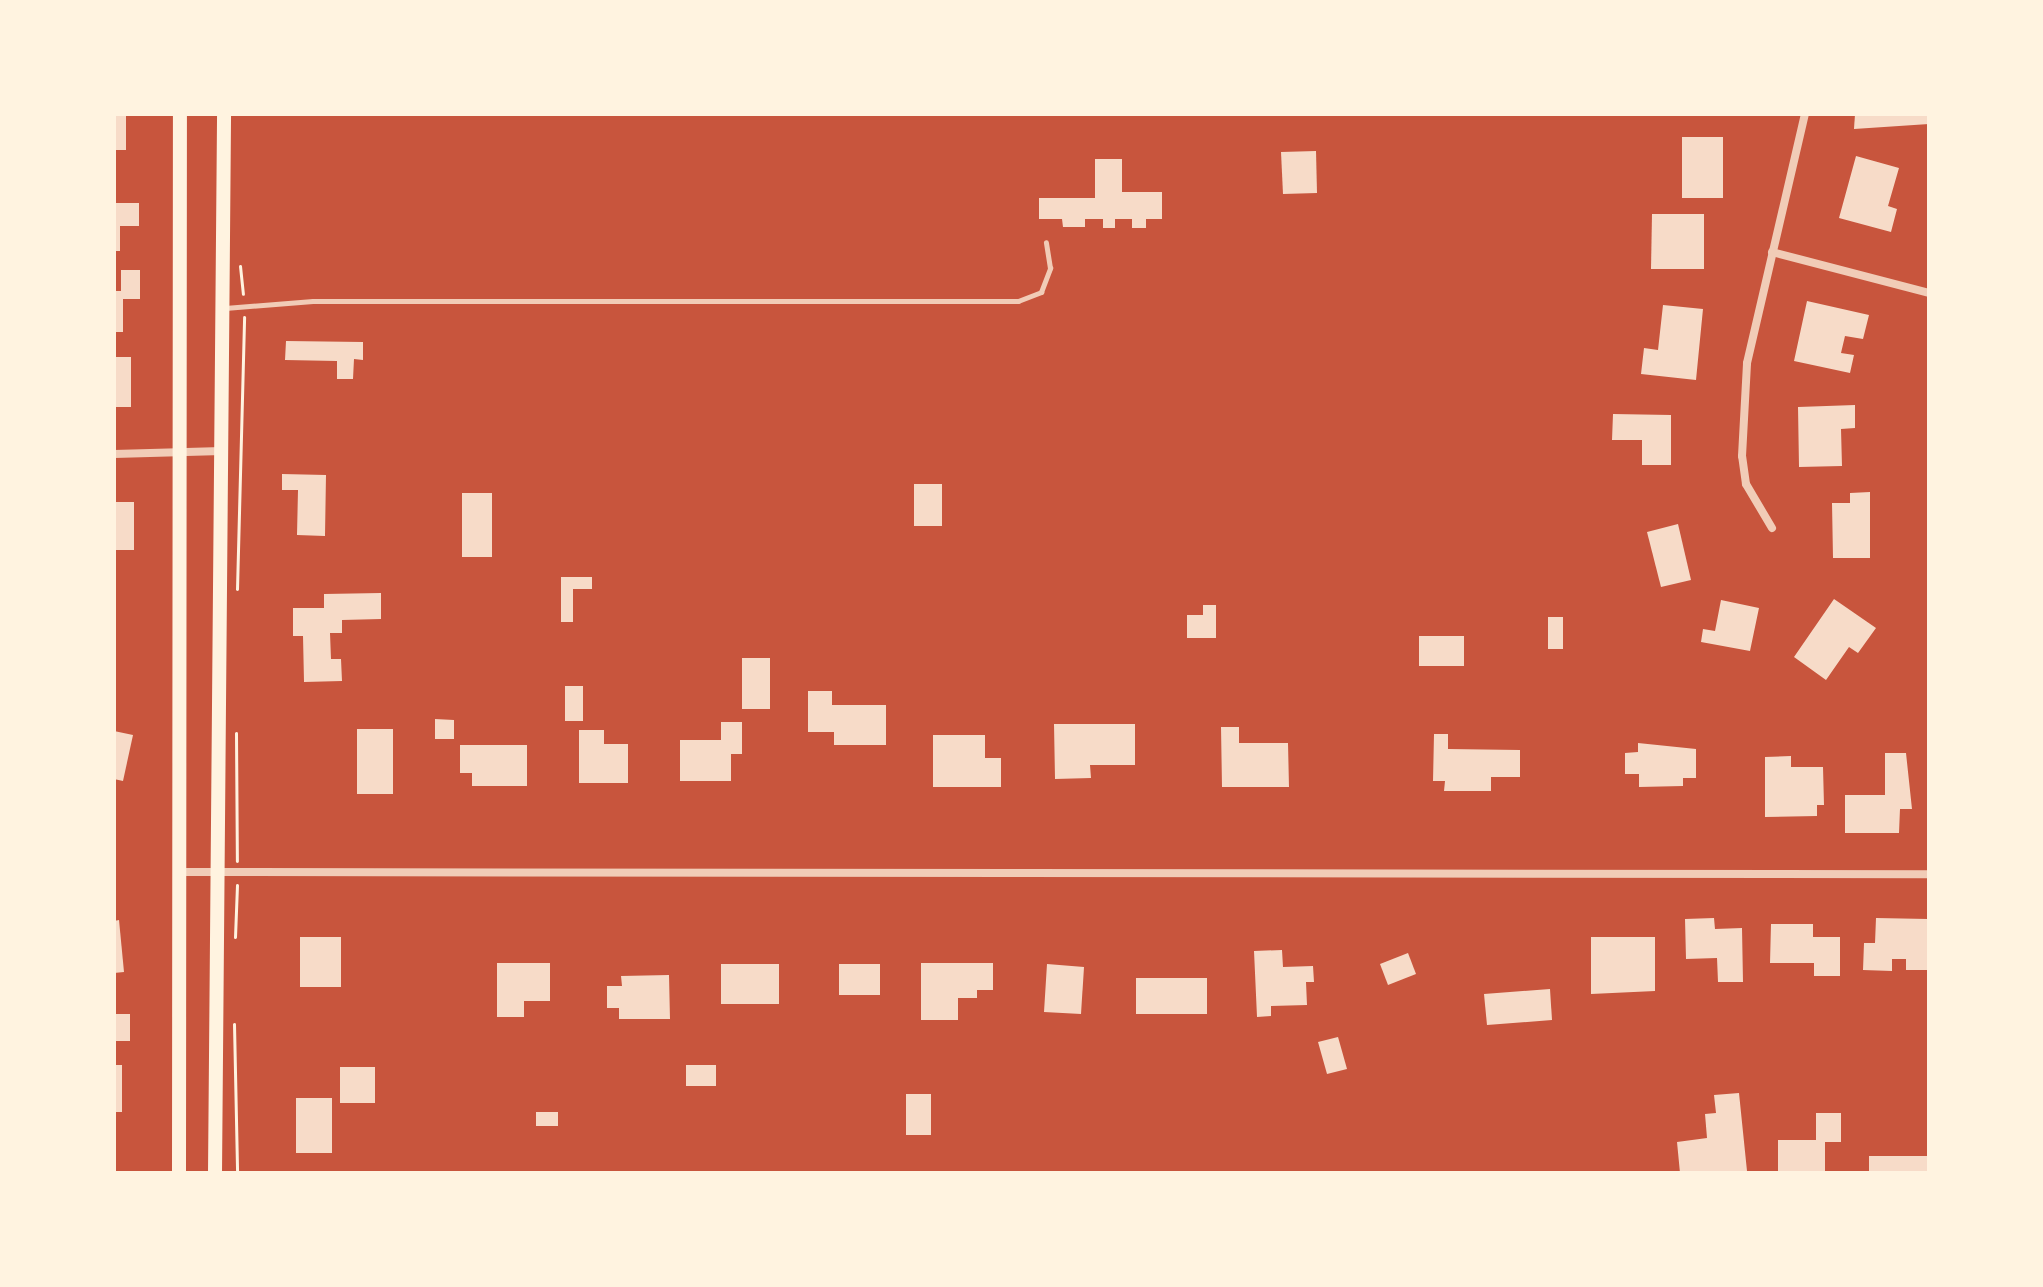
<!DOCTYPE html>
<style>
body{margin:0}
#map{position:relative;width:2043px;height:1287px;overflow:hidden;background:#c8553d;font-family:Literata,serif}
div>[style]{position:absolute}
.building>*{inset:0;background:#f7dbc8}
.path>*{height:3px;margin:-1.5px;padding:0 1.5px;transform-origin:1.5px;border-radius:1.5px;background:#fff3e0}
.service>*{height:5px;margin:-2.5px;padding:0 2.5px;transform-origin:2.5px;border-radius:2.5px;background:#f1ccb7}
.minor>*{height:8px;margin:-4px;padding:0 4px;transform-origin:4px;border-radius:4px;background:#f1ccb7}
.secondary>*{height:14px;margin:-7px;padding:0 7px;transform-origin:7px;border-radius:7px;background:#fff3e0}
span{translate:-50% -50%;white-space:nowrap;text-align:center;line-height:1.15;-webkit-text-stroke:8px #fff3e0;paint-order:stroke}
.frame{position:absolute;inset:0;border:116px solid #fff3e0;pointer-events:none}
</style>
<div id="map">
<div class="building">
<i style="clip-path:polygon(114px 114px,126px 114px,126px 150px,114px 150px)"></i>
<i style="clip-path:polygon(1855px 114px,1929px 114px,1929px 124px,1854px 129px)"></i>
<i style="clip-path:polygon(1682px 137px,1723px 137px,1723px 198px,1682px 198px)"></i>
<i style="clip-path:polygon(1316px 151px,1317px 193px,1283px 194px,1281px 152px)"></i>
<i style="clip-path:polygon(1856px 156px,1899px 168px,1888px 206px,1897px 209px,1891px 232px,1839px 218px)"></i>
<i style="clip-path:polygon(1095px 159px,1122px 159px,1122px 192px,1162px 192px,1162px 219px,1146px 219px,1146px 228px,1132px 228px,1132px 219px,1115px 219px,1115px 228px,1103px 228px,1103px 219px,1085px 219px,1085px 227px,1063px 227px,1062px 219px,1039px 219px,1039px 198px,1095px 198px)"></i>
<i style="clip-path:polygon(114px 203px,139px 203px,139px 226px,120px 226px,120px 251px,114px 251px)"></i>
<i style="clip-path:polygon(1652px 214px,1704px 214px,1704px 269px,1651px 269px)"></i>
<i style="clip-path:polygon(121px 270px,140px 270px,140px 299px,123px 299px,123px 332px,114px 332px,114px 291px,121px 291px)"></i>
<i style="clip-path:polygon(1807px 301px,1869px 315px,1863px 339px,1845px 336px,1841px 353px,1854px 355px,1850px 373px,1794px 361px)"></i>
<i style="clip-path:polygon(1663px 305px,1703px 309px,1696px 380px,1641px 374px,1644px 348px,1658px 350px)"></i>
<i style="clip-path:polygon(286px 341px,363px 342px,363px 360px,354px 359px,353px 379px,337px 379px,337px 361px,285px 360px)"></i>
<i style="clip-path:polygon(114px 357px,131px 357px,131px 407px,114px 407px)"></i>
<i style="clip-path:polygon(1855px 405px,1855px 428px,1841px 429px,1842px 466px,1799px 467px,1798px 407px)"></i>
<i style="clip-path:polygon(1613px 414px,1671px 415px,1671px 465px,1642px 465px,1642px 440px,1612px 440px)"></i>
<i style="clip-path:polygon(282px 474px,326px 475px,325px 536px,297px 535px,298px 490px,282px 490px)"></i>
<i style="clip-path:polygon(914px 484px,942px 484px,942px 526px,914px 526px)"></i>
<i style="clip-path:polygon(1870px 492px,1870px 558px,1833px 558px,1832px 503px,1850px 503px,1850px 493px)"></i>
<i style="clip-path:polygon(462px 493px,492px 493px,492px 557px,462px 557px)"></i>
<i style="clip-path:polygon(114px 502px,134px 502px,134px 550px,114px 550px)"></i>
<i style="clip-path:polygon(1678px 524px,1691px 580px,1661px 587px,1647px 532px)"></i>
<i style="clip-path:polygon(561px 577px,592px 577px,592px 589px,573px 589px,573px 622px,561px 622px)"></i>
<i style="clip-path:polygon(381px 593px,381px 619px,342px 620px,342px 633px,330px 633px,331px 659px,341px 659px,342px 681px,304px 682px,303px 636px,293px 636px,293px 608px,324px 608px,324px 594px)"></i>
<i style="clip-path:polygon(1834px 599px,1876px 628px,1858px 653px,1849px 647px,1826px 680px,1794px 657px)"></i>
<i style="clip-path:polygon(1721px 600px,1759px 608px,1750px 651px,1701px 642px,1703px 629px,1715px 631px)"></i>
<i style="clip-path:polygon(1203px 605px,1216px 605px,1216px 638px,1187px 638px,1187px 615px,1203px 615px)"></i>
<i style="clip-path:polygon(1548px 617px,1563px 617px,1563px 649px,1548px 649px)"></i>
<i style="clip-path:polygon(1419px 636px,1464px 636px,1464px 666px,1419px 666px)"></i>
<i style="clip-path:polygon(742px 658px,770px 658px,770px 709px,742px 709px)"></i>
<i style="clip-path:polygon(565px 686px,583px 686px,583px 721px,565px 721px)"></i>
<i style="clip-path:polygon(808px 691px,832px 691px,832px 705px,886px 705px,886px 745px,834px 745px,834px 732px,808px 732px)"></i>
<i style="clip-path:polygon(435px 719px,454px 720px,454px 739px,435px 739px)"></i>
<i style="clip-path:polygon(721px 722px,742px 722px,742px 754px,731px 754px,731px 781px,680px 781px,680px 740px,721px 740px)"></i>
<i style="clip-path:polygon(1054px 724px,1135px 724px,1135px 765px,1090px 765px,1091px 778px,1055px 779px)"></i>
<i style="clip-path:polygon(1221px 727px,1239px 727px,1239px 743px,1288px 743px,1289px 787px,1222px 787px)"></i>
<i style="clip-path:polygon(357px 729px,393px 729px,393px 794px,357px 794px)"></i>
<i style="clip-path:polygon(579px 730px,604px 730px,604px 744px,628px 744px,628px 783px,579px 783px)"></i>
<i style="clip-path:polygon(114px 731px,133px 735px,123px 781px,114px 779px)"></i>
<i style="clip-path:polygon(1434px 734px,1448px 734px,1448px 749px,1520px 750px,1520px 777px,1491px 777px,1491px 791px,1444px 791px,1445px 781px,1433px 781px)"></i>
<i style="clip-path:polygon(933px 735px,985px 735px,985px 758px,1001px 758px,1001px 787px,933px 787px)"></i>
<i style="clip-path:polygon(1638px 743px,1696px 749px,1696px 778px,1683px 778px,1683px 786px,1639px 787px,1639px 774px,1625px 774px,1625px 753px,1638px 752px)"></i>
<i style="clip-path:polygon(460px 745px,527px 745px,527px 786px,472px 786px,472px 773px,460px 773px)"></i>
<i style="clip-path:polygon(1885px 753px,1906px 753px,1912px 809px,1900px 809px,1899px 833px,1845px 833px,1845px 795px,1885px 795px)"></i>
<i style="clip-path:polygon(1791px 756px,1791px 767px,1823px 767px,1824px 805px,1817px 805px,1817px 816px,1765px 817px,1765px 757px)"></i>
<i style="clip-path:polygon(1714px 918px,1715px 929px,1742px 928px,1743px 982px,1718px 982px,1717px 958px,1686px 959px,1685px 919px)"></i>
<i style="clip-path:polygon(1876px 918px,1928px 919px,1927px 970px,1906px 970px,1906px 959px,1892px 959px,1892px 971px,1863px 970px,1864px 943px,1875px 943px)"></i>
<i style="clip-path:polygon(119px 920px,124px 972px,114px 973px,114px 921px)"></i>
<i style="clip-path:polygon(1771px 924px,1813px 924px,1813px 937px,1840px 937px,1840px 976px,1814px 976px,1814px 963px,1770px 963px)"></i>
<i style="clip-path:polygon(300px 937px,341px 937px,341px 987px,300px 987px)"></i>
<i style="clip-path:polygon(1591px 937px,1655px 937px,1655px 991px,1591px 994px)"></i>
<i style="clip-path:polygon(1282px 950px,1283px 967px,1313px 966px,1314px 982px,1306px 982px,1307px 1005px,1271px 1006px,1271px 1016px,1257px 1017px,1254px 951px)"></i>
<i style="clip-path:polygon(1408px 953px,1416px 974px,1388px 985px,1380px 964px)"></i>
<i style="clip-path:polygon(497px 963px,550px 963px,550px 1001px,524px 1001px,524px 1017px,497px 1017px)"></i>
<i style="clip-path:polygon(921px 963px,993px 963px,993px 990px,977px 990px,977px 998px,958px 998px,958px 1020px,921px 1020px)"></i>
<i style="clip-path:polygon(721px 964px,779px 964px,779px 1004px,721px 1004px)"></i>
<i style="clip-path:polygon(839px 964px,880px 964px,880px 995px,839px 995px)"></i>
<i style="clip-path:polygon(1047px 964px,1084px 967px,1081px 1014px,1044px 1012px)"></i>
<i style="clip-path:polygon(669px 975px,670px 1019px,619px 1019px,619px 1008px,607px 1008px,607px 986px,622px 986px,621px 976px)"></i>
<i style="clip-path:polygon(1136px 978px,1207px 978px,1207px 1014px,1136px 1014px)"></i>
<i style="clip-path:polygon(1550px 989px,1552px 1020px,1487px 1025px,1484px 994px)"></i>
<i style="clip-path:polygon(114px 1014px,130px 1014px,130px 1041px,114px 1041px)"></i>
<i style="clip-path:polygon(1338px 1037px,1347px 1069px,1327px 1074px,1318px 1042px)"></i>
<i style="clip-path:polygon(114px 1065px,122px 1065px,122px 1112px,114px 1112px)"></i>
<i style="clip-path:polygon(686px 1065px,716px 1065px,716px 1086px,686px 1086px)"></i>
<i style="clip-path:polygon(340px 1067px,375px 1067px,375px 1103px,340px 1103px)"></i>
<i style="clip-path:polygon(1739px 1093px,1747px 1171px,1680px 1173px,1677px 1142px,1707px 1138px,1705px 1114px,1716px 1113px,1714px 1095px)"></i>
<i style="clip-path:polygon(906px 1094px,931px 1094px,931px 1135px,906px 1135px)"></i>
<i style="clip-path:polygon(296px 1098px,332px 1098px,332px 1153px,296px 1153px)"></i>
<i style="clip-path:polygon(536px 1112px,558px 1112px,558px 1126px,536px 1126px)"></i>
<i style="clip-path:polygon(1816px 1113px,1841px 1113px,1841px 1142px,1825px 1142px,1825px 1173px,1778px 1173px,1778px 1140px,1816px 1140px)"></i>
<i style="clip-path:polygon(1869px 1156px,1929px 1156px,1929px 1173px,1869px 1173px)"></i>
</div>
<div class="path">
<i style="left:240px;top:266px;width:28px;rotate:84deg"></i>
<i style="left:237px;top:589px;width:272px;rotate:-88.5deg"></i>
<i style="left:236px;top:733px;width:128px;rotate:89.6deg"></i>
<i style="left:235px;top:937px;width:52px;rotate:-87.8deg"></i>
<i style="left:234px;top:1024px;width:149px;rotate:88.8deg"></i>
</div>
<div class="service">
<i style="left:225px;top:308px;width:88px;rotate:-4.5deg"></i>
<i style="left:313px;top:301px;width:705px"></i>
<i style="left:1018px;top:301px;width:25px;rotate:-21deg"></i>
<i style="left:1041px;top:292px;width:26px;rotate:-69deg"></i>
<i style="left:1050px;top:268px;width:26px;rotate:-99deg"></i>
</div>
<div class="minor">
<i style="left:1772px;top:252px;width:162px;rotate:14.6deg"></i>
<i style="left:114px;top:454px;width:108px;rotate:-1.6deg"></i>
<i style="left:1772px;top:528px;width:51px;rotate:-120.6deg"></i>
<i style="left:1746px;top:484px;width:28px;rotate:-98deg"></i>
<i style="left:1742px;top:456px;width:93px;rotate:-86.9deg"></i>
<i style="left:1747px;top:363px;width:256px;rotate:-76.9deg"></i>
<i style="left:182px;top:872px;width:1747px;rotate:0.07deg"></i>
</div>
<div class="secondary">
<i style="left:179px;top:1173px;width:1059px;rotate:-89.95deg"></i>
<i style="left:215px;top:1173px;width:1059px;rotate:-89.51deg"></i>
</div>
<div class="frame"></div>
</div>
